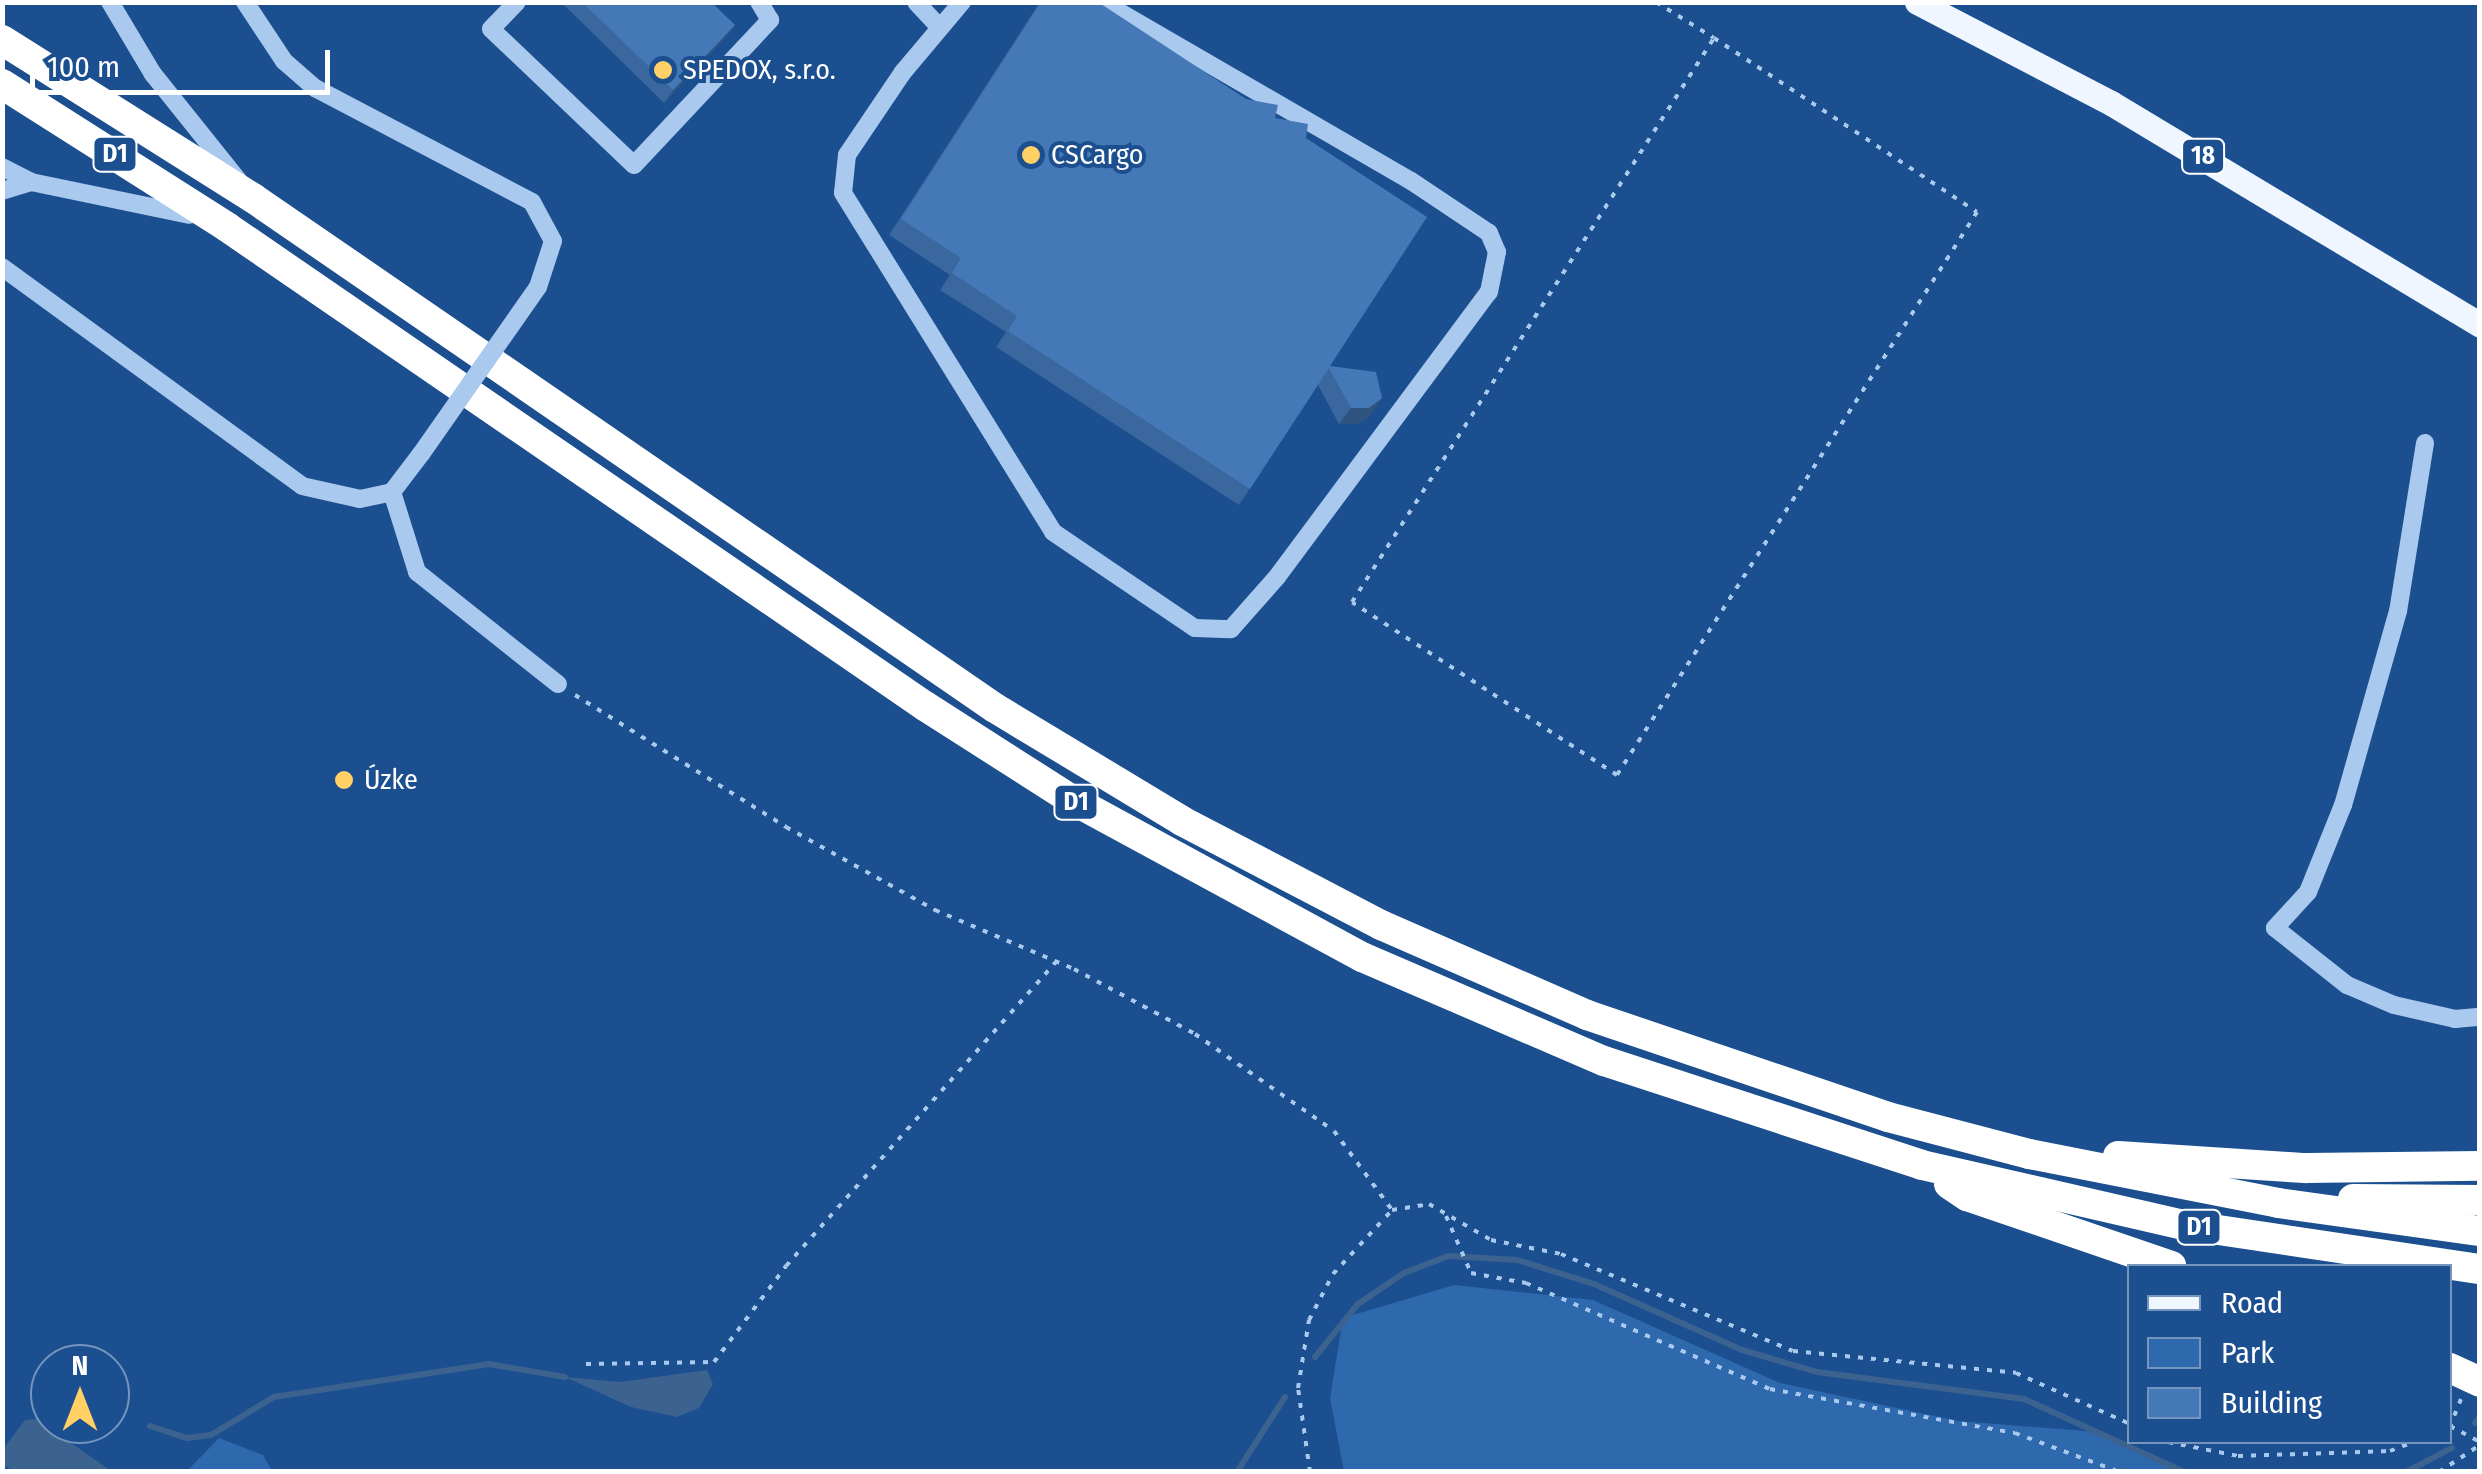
<!DOCTYPE html>
<meta charset="utf-8">
<style>
body{margin:0}
#map{position:relative;width:2482px;height:1474px;overflow:hidden;background:#1b4f8f;font-family:"Fira Sans Condensed",sans-serif}
div>[style]{position:absolute}
.green>*{inset:0;background:#2e69ad}
.water>*{inset:0;background:#3c6290}
.stream>*{height:6px;margin:-3px;padding:0 3px;transform-origin:3px;border-radius:3px;background:#3c6290}
.path>*{height:4px;margin-top:-2px;transform-origin:0;background:repeating-linear-gradient(90deg,#a9c9ee 0 5px,transparent 0 13px)}
.minor>*{height:18px;margin:-9px;padding:0 9px;transform-origin:9px;border-radius:9px;background:#a9c9ee}
.major>*{height:25px;margin:-12.5px;padding:0 12.5px;transform-origin:12.5px;border-radius:12.5px;background:#f0f6ff}
.highway>*{height:30px;margin:-15px;padding:0 15px;transform-origin:15px;border-radius:15px;background:#fff}
.minor-bridge>*{height:18px;margin:-9px;padding:0 9px;transform-origin:9px;border-radius:9px;background:#a9c9ee}
.highway-bridge>*{height:30px;margin:-15px;padding:0 15px;transform-origin:15px;border-radius:15px;background:#fff}
.wall>*{inset:0;background:#3a679d}
.shaded-wall>*{inset:0;background:#305480}
.building>*{inset:0;background:#4478b7}
.dots>*{width:28px;height:28px;translate:-50% -50%;box-sizing:border-box;border:5px solid #1b4f8f;border-radius:50%}
span{translate:-50% -50%;white-space:nowrap;text-align:center;line-height:1.15;-webkit-text-stroke:8px #1b4f8f;paint-order:stroke}
.shield-label span{padding:2px 8px;background:#1b4f8f;border:2px solid;border-radius:8px;-webkit-text-stroke-width:0}
.shield-label{font-size:25px;color:#fff;font-weight:700}
.poi-label{font-size:28px;color:#fff}
.left{translate:0 -50%;text-align:left}
.frame{position:absolute;inset:0;border:5px solid #fff;pointer-events:none}
.legend{position:absolute;left:2127px;top:1264px;width:325px;height:180px;box-sizing:border-box;background:#1b4f8f;border:2px solid #7695bc;margin:0;padding:12px 18px;list-style:none;font-size:30px;color:#fff}
.legend li{display:flex;align-items:center;gap:20px;height:50px}
.legend b{width:50px;border:2px solid #7695bc}
.north{position:absolute;left:30px;top:1344px;width:100px;height:100px;box-sizing:border-box;background:#1b4f8f;border:2px solid #7695bc;border-radius:50%;rotate:0deg;font-size:28px;font-weight:700;line-height:40px;text-align:center;color:#fff}
.north::after{content:'';display:block;margin:auto;width:35px;height:45px;background:#ffd166;clip-path:polygon(50% 0,100% 100%,50% 72%,0 100%)}
.scale{position:absolute;left:30px;top:50px;width:300px;height:45px;box-sizing:border-box;border:5px solid #fff;border-top:0;padding-left:12px;font-size:30px;line-height:35px;white-space:nowrap;color:#fff;-webkit-text-stroke:8px #1b4f8f;paint-order:stroke}
</style>
<div id="map">
<div class="green">
<i style="clip-path:polygon(1454px 1285px,1593px 1300px,1780px 1383px,1958px 1421px,2098px 1432px,2185px 1471px,1344px 1471px,1330px 1398px,1343px 1318px)"></i>
<i style="clip-path:polygon(219px 1438px,263px 1455px,272px 1471px,187px 1471px)"></i>
</div>
<div class="water">
<i style="clip-path:polygon(707px 1370px,713px 1384px,699px 1408px,677px 1417px,631px 1407px,565px 1377px,620px 1382px)"></i>
<i style="clip-path:polygon(37px 1419px,107px 1468px,109px 1471px,13px 1471px,4px 1465px,3px 1449px,25px 1420px)"></i>
</div>
<div class="stream">
<i style="left:1315px;top:1357px;width:68px;rotate:-50.9deg"></i>
<i style="left:1358px;top:1304px;width:55px;rotate:-34deg"></i>
<i style="left:1404px;top:1273px;width:47px;rotate:-21.1deg"></i>
<i style="left:1448px;top:1256px;width:69px;rotate:3.3deg"></i>
<i style="left:1517px;top:1260px;width:81px;rotate:17.3deg"></i>
<i style="left:1594px;top:1284px;width:162px;rotate:24deg"></i>
<i style="left:1742px;top:1350px;width:78px;rotate:16.3deg"></i>
<i style="left:1817px;top:1372px;width:209px;rotate:7.4deg"></i>
<i style="left:2024px;top:1399px;width:177px;rotate:24.4deg"></i>
<i style="left:2475px;top:1423px;width:8px;rotate:-50deg"></i>
<i style="left:150px;top:1426px;width:39px;rotate:18deg"></i>
<i style="left:187px;top:1438px;width:24px;rotate:-7deg"></i>
<i style="left:211px;top:1435px;width:74px;rotate:-31.1deg"></i>
<i style="left:274px;top:1397px;width:218px;rotate:-8.7deg"></i>
<i style="left:489px;top:1364px;width:77px;rotate:9.7deg"></i>
<i style="left:1237px;top:1472px;width:89px;rotate:-57.4deg"></i>
<i style="left:2406px;top:1472px;width:52px;rotate:-27.6deg"></i>
</div>
<div class="path">
<i style="left:1656px;top:2px;width:68px;rotate:31.8deg"></i>
<i style="left:1714px;top:38px;width:315px;rotate:33.5deg"></i>
<i style="left:1977px;top:212px;width:668px;rotate:122.6deg"></i>
<i style="left:1617px;top:775px;width:316px;rotate:-146.9deg"></i>
<i style="left:1352px;top:602px;width:670px;rotate:-57.31deg"></i>
<i style="left:575px;top:695px;width:249px;rotate:32deg"></i>
<i style="left:786px;top:827px;width:171px;rotate:29.1deg"></i>
<i style="left:935px;top:910px;width:151px;rotate:23deg"></i>
<i style="left:1074px;top:969px;width:137px;rotate:28.2deg"></i>
<i style="left:1195px;top:1034px;width:169px;rotate:34.9deg"></i>
<i style="left:1334px;top:1131px;width:98px;rotate:53.7deg"></i>
<i style="left:1392px;top:1210px;width:37px;rotate:-9deg"></i>
<i style="left:1429px;top:1204px;width:72px;rotate:30.1deg"></i>
<i style="left:1491px;top:1240px;width:71px;rotate:11.3deg"></i>
<i style="left:1561px;top:1254px;width:251px;rotate:22.7deg"></i>
<i style="left:1793px;top:1351px;width:224px;rotate:5.6deg"></i>
<i style="left:2016px;top:1373px;width:125px;rotate:24.1deg"></i>
<i style="left:1446px;top:1216px;width:62px;rotate:66.3deg"></i>
<i style="left:1471px;top:1273px;width:56px;rotate:10.3deg"></i>
<i style="left:1526px;top:1283px;width:266px;rotate:23.5deg"></i>
<i style="left:1770px;top:1389px;width:249px;rotate:10.2deg"></i>
<i style="left:2015px;top:1433px;width:112px;rotate:20.4deg"></i>
<i style="left:586px;top:1364px;width:128px;rotate:-0.9deg"></i>
<i style="left:714px;top:1362px;width:120px;rotate:-53.1deg"></i>
<i style="left:786px;top:1266px;width:408px;rotate:-48.4deg"></i>
<i style="left:2461px;top:1399px;width:29px;rotate:112deg"></i>
<i style="left:2450px;top:1426px;width:34px;rotate:28deg"></i>
<i style="left:2168px;top:1442px;width:71px;rotate:11.3deg"></i>
<i style="left:2238px;top:1456px;width:152px;rotate:-1.9deg"></i>
<i style="left:2390px;top:1451px;width:25px;rotate:-21deg"></i>
<i style="left:1310px;top:1472px;width:85px;rotate:-98.1deg"></i>
<i style="left:1298px;top:1388px;width:69px;rotate:-80.8deg"></i>
<i style="left:1309px;top:1320px;width:52px;rotate:-62.4deg"></i>
<i style="left:1333px;top:1274px;width:87px;rotate:-47.3deg"></i>
<i style="left:2439px;top:1472px;width:49px;rotate:-33.4deg"></i>
</div>
<div class="minor">
<i style="left:110px;top:2px;width:84px;rotate:59.2deg"></i>
<i style="left:153px;top:74px;width:136px;rotate:51.3deg"></i>
<i style="left:245px;top:2px;width:71px;rotate:56.5deg"></i>
<i style="left:284px;top:61px;width:41px;rotate:41.1deg"></i>
<i style="left:315px;top:88px;width:245px;rotate:27.7deg"></i>
<i style="left:532px;top:202px;width:44px;rotate:61.7deg"></i>
<i style="left:553px;top:241px;width:48px;rotate:108.1deg"></i>
<i style="left:517px;top:2px;width:37px;rotate:134deg"></i>
<i style="left:491px;top:29px;width:197px;rotate:43.6deg"></i>
<i style="left:634px;top:165px;width:199px;rotate:-46.8deg"></i>
<i style="left:770px;top:20px;width:21px;rotate:-121deg"></i>
<i style="left:916px;top:2px;width:33px;rotate:47deg"></i>
<i style="left:962px;top:2px;width:92px;rotate:130.1deg"></i>
<i style="left:903px;top:72px;width:100px;rotate:124deg"></i>
<i style="left:847px;top:155px;width:38px;rotate:96deg"></i>
<i style="left:843px;top:193px;width:399px;rotate:58.2deg"></i>
<i style="left:1053px;top:532px;width:171px;rotate:34.1deg"></i>
<i style="left:1195px;top:628px;width:36px;rotate:2deg"></i>
<i style="left:1231px;top:629px;width:69px;rotate:-48.5deg"></i>
<i style="left:1277px;top:577px;width:355px;rotate:-53.4deg"></i>
<i style="left:1489px;top:292px;width:41px;rotate:-78.7deg"></i>
<i style="left:1497px;top:252px;width:21px;rotate:-113deg"></i>
<i style="left:1489px;top:233px;width:94px;rotate:-146.3deg"></i>
<i style="left:1411px;top:181px;width:357px;rotate:-149.9deg"></i>
<i style="left:2px;top:167px;width:33px;rotate:27deg"></i>
<i style="left:31px;top:182px;width:162px;rotate:11.7deg"></i>
<i style="left:2px;top:191px;width:30px;rotate:-17deg"></i>
<i style="left:2px;top:267px;width:371px;rotate:36.1deg"></i>
<i style="left:302px;top:486px;width:59px;rotate:12.6deg"></i>
<i style="left:360px;top:499px;width:33px;rotate:-12deg"></i>
<i style="left:392px;top:492px;width:48px;rotate:-52.7deg"></i>
<i style="left:2425px;top:443px;width:170px;rotate:99.1deg"></i>
<i style="left:2398px;top:611px;width:202px;rotate:105.8deg"></i>
<i style="left:2343px;top:805px;width:94px;rotate:111.9deg"></i>
<i style="left:2308px;top:892px;width:49px;rotate:132.5deg"></i>
<i style="left:2275px;top:928px;width:92px;rotate:38.4deg"></i>
<i style="left:2347px;top:985px;width:51px;rotate:23.1deg"></i>
<i style="left:2394px;top:1005px;width:63px;rotate:12.9deg"></i>
<i style="left:2455px;top:1019px;width:25px;rotate:-5deg"></i>
<i style="left:392px;top:492px;width:84px;rotate:72.6deg"></i>
<i style="left:417px;top:572px;width:180px;rotate:38.5deg"></i>
</div>
<div class="major">
<i style="left:1917px;top:2px;width:219px;rotate:27.5deg"></i>
<i style="left:2111px;top:103px;width:431px;rotate:31deg"></i>
</div>
<div class="highway">
<i style="left:2px;top:40px;width:297px;rotate:32.2deg"></i>
<i style="left:253px;top:198px;width:900px;rotate:34.5deg"></i>
<i style="left:995px;top:708px;width:218px;rotate:31.1deg"></i>
<i style="left:1182px;top:821px;width:225px;rotate:27.6deg"></i>
<i style="left:1381px;top:925px;width:225px;rotate:23.6deg"></i>
<i style="left:1587px;top:1015px;width:318px;rotate:18.7deg"></i>
<i style="left:1888px;top:1117px;width:146px;rotate:14.7deg"></i>
<i style="left:2029px;top:1154px;width:254px;rotate:11.1deg"></i>
<i style="left:2278px;top:1203px;width:204px;rotate:7.9deg"></i>
<i style="left:2px;top:84px;width:267px;rotate:32.4deg"></i>
<i style="left:227px;top:227px;width:847px;rotate:34.46deg"></i>
<i style="left:925px;top:706px;width:171px;rotate:32.6deg"></i>
<i style="left:1069px;top:798px;width:333px;rotate:28.5deg"></i>
<i style="left:1362px;top:957px;width:263px;rotate:23.3deg"></i>
<i style="left:1604px;top:1061px;width:335px;rotate:18.1deg"></i>
<i style="left:1922px;top:1165px;width:270px;rotate:12.9deg"></i>
<i style="left:2185px;top:1225px;width:298px;rotate:8.5deg"></i>
<i style="left:2118px;top:1156px;width:188px;rotate:3.7deg"></i>
<i style="left:2306px;top:1168px;width:174px;rotate:-0.7deg"></i>
<i style="left:1949px;top:1184px;width:22px;rotate:34deg"></i>
<i style="left:1967px;top:1196px;width:216px;rotate:18.9deg"></i>
<i style="left:2353px;top:1199px;width:127px;rotate:0.5deg"></i>
</div>
<div class="minor-bridge">
<i style="left:421px;top:454px;width:204px;rotate:-55deg"></i>
</div>
<div class="highway-bridge">
<i style="left:2450px;top:1368px;width:33px;rotate:25deg"></i>
</div>
<div class="wall">
<i style="clip-path:polygon(561px 2px,711px 2px,735px 25px,726px 37px,664px 103px)"></i>
<i style="clip-path:polygon(1040px 2px,1275px 118px,1306px 138px,1330px 366px,1371px 415px,1358px 424px,1339px 424px,1318px 385px,1239px 505px,996px 347px,1006px 332px,940px 290px,950px 275px,889px 235px)"></i>
</div>
<div class="shaded-wall">
<i style="clip-path:polygon(735px 25px,726px 37px,664px 103px,673px 90px)"></i>
<i style="clip-path:polygon(1382px 398px,1371px 415px,1358px 424px,1339px 424px,1351px 408px)"></i>
</div>
<div class="building">
<i style="clip-path:polygon(582px 2px,711px 2px,735px 25px,673px 90px)"></i>
<i style="clip-path:polygon(1041px 2px,1098px 2px,1246px 99px,1278px 105px,1275px 118px,1308px 124px,1306px 138px,1427px 217px,1330px 366px,1376px 372px,1382px 398px,1369px 408px,1351px 408px,1329px 368px,1250px 489px,1008px 331px,1017px 316px,952px 273px,961px 258px,901px 219px)"></i>
</div>
<div class="dots">
<i style="left:663px;top:70px;background:#ffd166"></i>
<i style="left:1031px;top:155px;background:#ffd166"></i>
<i style="left:344px;top:780px;background:#ffd166"></i>
</div>
<div class="shield-label">
<span style="left:115px;top:154px">D1</span>
<span style="left:2203px;top:156px">18</span>
<span style="left:1076px;top:802px">D1</span>
<span style="left:2199px;top:1227px">D1</span>
</div>
<div class="poi-label">
<span class="left" style="left:683px;top:70px">SPEDOX, s.r.o.</span>
<span class="left" style="left:1051px;top:155px">CSCargo</span>
<span class="left" style="left:364px;top:780px">Úzke</span>
</div>
<div class="frame"></div>
<ul class="legend">
<li><b style="height:12px;background:#f0f6ff"></b>Road</li>
<li><b style="height:28px;background:#2e69ad"></b>Park</li>
<li><b style="height:28px;background:#4478b7"></b>Building</li>
</ul>
<div class="north">N</div>
<div class="scale">100 m</div>
</div>
